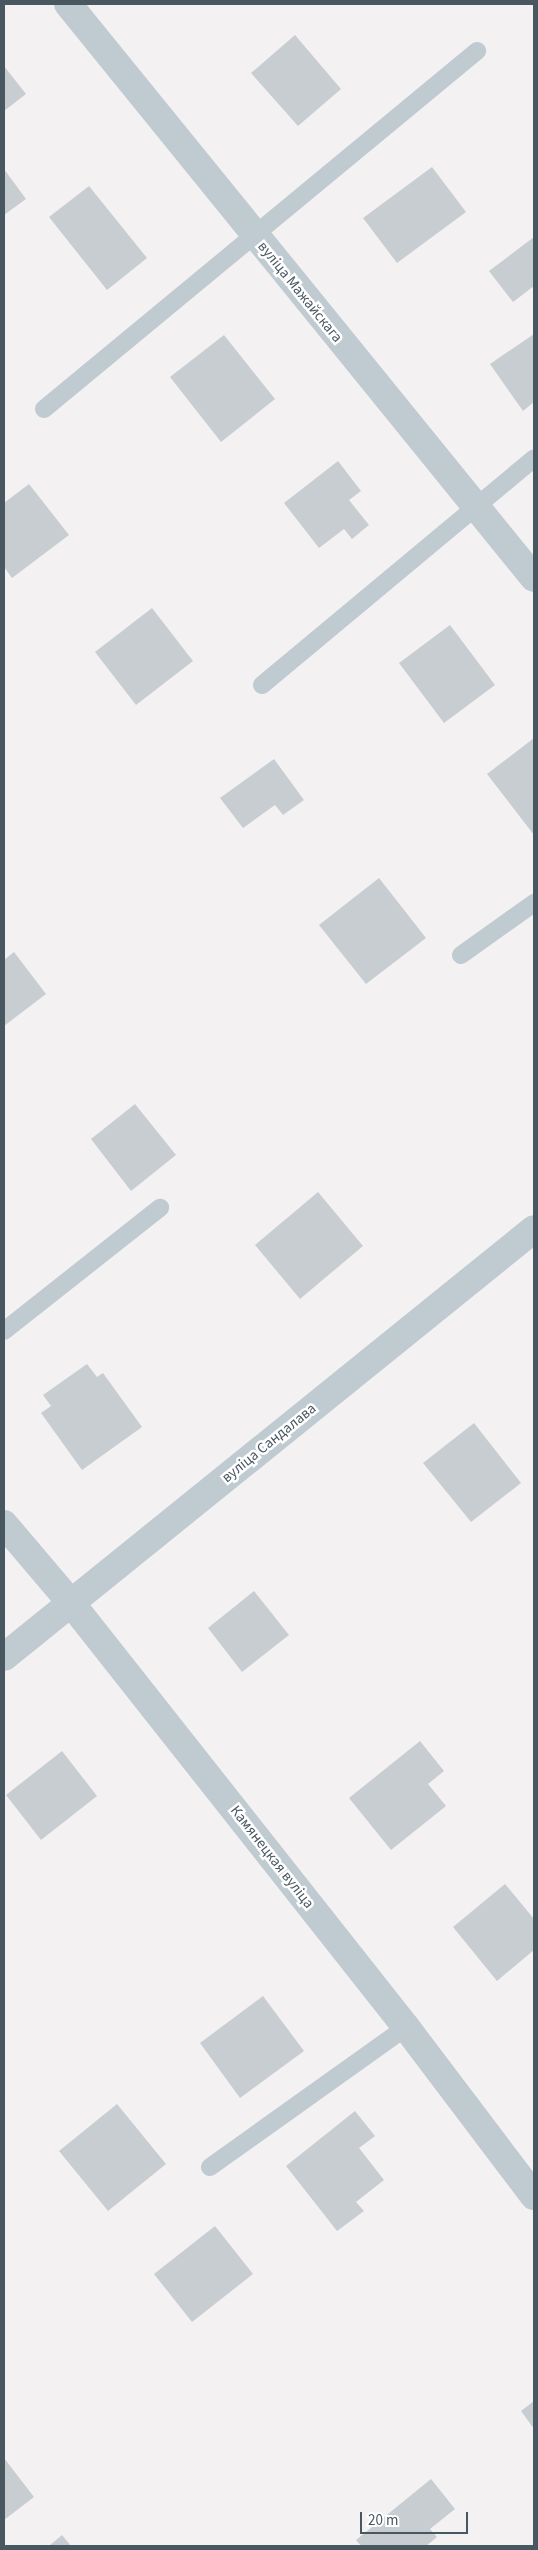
<!DOCTYPE html>
<meta charset="utf-8">
<style>
body{margin:0}
#map{position:relative;width:538px;height:2550px;overflow:hidden;background:#f4f1f2;font-family:"Source Sans 3",sans-serif}
div>[style]{position:absolute}
.building>*{inset:0;background:#c8cdd1}
.lane>*{height:18px;margin:-9px;padding:0 9px;transform-origin:9px;border-radius:9px;background:#bfcad1}
.street>*{height:28px;margin:-14px;padding:0 14px;transform-origin:14px;border-radius:14px;background:#bfcad1}
span{translate:-50% -50%;white-space:nowrap;text-align:center;line-height:1.15;-webkit-text-stroke:5px #fff;paint-order:stroke}
.street-label{font-size:15px;color:#485760}
.frame{position:absolute;inset:0;border:5px solid #485760;pointer-events:none}
.scale{position:absolute;left:360px;top:2512px;width:108px;height:22px;box-sizing:border-box;border:2px solid #485760;border-top:0;padding-left:6px;font-size:15px;line-height:18px;white-space:nowrap;color:#485760;-webkit-text-stroke:4px #fff;paint-order:stroke}
</style>
<div id="map">
<div class="building">
<i style="clip-path:polygon(295px 35px,341px 89px,298px 126px,251px 73px)"></i>
<i style="clip-path:polygon(4px 66px,26px 94px,4px 111px)"></i>
<i style="clip-path:polygon(432px 167px,466px 212px,397px 263px,363px 218px)"></i>
<i style="clip-path:polygon(4px 169px,26px 199px,4px 215px)"></i>
<i style="clip-path:polygon(89px 186px,147px 258px,107px 290px,49px 217px)"></i>
<i style="clip-path:polygon(534px 237px,534px 286px,513px 302px,489px 271px)"></i>
<i style="clip-path:polygon(534px 334px,534px 402px,523px 411px,490px 364px)"></i>
<i style="clip-path:polygon(224px 335px,275px 399px,221px 442px,170px 377px)"></i>
<i style="clip-path:polygon(338px 461px,361px 491px,349px 500px,369px 525px,352px 539px,344px 529px,319px 548px,284px 503px)"></i>
<i style="clip-path:polygon(29px 484px,69px 535px,12px 578px,4px 567px,4px 503px)"></i>
<i style="clip-path:polygon(152px 608px,193px 661px,136px 705px,95px 652px)"></i>
<i style="clip-path:polygon(450px 625px,495px 685px,444px 723px,399px 663px)"></i>
<i style="clip-path:polygon(534px 738px,534px 835px,487px 774px)"></i>
<i style="clip-path:polygon(274px 759px,304px 800px,283px 815px,275px 805px,243px 828px,220px 798px)"></i>
<i style="clip-path:polygon(379px 878px,426px 938px,366px 984px,319px 925px)"></i>
<i style="clip-path:polygon(14px 952px,46px 994px,4px 1026px,4px 960px)"></i>
<i style="clip-path:polygon(135px 1104px,176px 1155px,131px 1191px,91px 1139px)"></i>
<i style="clip-path:polygon(318px 1192px,363px 1246px,300px 1299px,255px 1245px)"></i>
<i style="clip-path:polygon(87px 1364px,97px 1377px,103px 1373px,142px 1427px,82px 1470px,41px 1413px,51px 1406px,43px 1395px)"></i>
<i style="clip-path:polygon(474px 1423px,521px 1483px,471px 1522px,423px 1463px)"></i>
<i style="clip-path:polygon(254px 1591px,289px 1635px,242px 1672px,208px 1628px)"></i>
<i style="clip-path:polygon(420px 1741px,444px 1771px,428px 1784px,446px 1806px,391px 1850px,349px 1798px)"></i>
<i style="clip-path:polygon(62px 1751px,97px 1796px,41px 1840px,6px 1795px)"></i>
<i style="clip-path:polygon(505px 1884px,534px 1919px,534px 1950px,497px 1981px,453px 1927px)"></i>
<i style="clip-path:polygon(263px 1996px,304px 2051px,240px 2098px,200px 2043px)"></i>
<i style="clip-path:polygon(117px 2104px,166px 2164px,108px 2211px,59px 2151px)"></i>
<i style="clip-path:polygon(355px 2111px,375px 2136px,359px 2148px,384px 2180px,356px 2202px,364px 2211px,337px 2231px,286px 2166px)"></i>
<i style="clip-path:polygon(215px 2226px,253px 2274px,192px 2322px,154px 2274px)"></i>
<i style="clip-path:polygon(534px 2401px,534px 2429px,521px 2411px)"></i>
<i style="clip-path:polygon(4px 2458px,34px 2497px,4px 2520px)"></i>
<i style="clip-path:polygon(431px 2479px,455px 2509px,430px 2529px,437px 2537px,426px 2546px,361px 2546px,356px 2540px)"></i>
<i style="clip-path:polygon(62px 2535px,71px 2546px,49px 2546px)"></i>
</div>
<div class="lane">
<i style="left:44px;top:409px;width:562px;rotate:-39.58deg"></i>
<i style="left:262px;top:685px;width:354px;rotate:-39.8deg"></i>
<i style="left:461px;top:955px;width:90px;rotate:-35.5deg"></i>
<i style="left:4px;top:1331px;width:199px;rotate:-38.3deg"></i>
<i style="left:210px;top:2167px;width:241px;rotate:-35.5deg"></i>
</div>
<div class="street">
<i style="left:68px;top:4px;width:739px;rotate:50.93deg"></i>
<i style="left:4px;top:1524px;width:104px;rotate:49.7deg"></i>
<i style="left:71px;top:1603px;width:540px;rotate:51.69deg"></i>
<i style="left:406px;top:2027px;width:212px;rotate:52.9deg"></i>
<i style="left:4px;top:1657px;width:681px;rotate:-38.92deg"></i>
</div>
<div class="street-label">
<span style="left:300px;top:292px;rotate:51deg">вуліца Мажайскага</span>
<span style="left:269px;top:1443px;rotate:-39deg">вуліца Сандалава</span>
<span style="left:272px;top:1857px;rotate:52deg">Камянецкая вуліца</span>
</div>
<div class="frame"></div>
<div class="scale">20 m</div>
</div>
